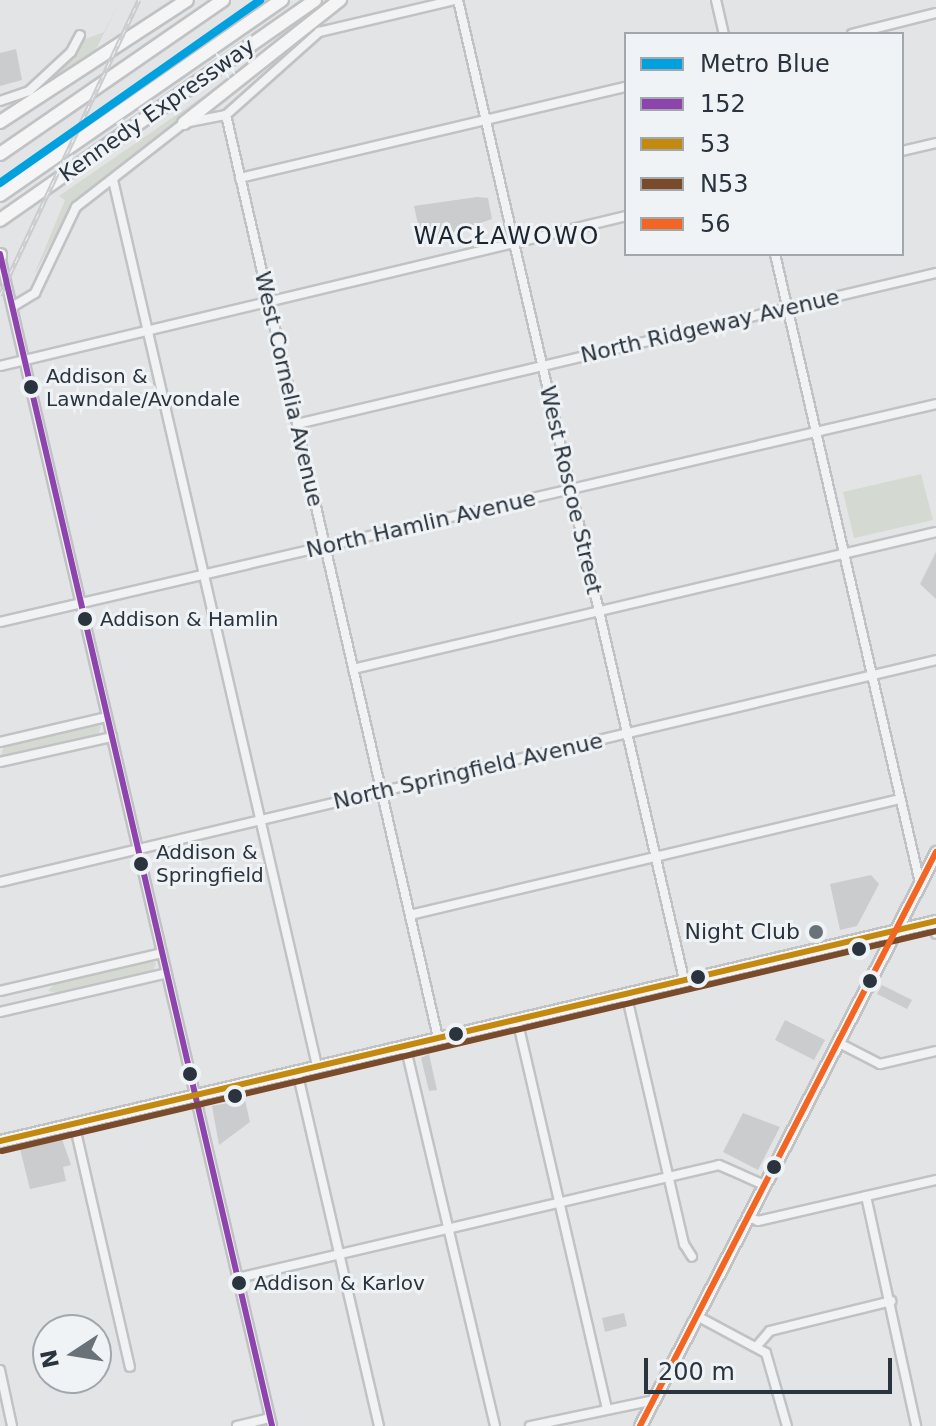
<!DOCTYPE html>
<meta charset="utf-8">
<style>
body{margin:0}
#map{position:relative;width:936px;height:1426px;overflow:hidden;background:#e2e4e6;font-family:"DejaVu Sans",sans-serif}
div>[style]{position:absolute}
.green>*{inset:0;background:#d4dad2}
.building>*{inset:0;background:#caccce}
.roads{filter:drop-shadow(2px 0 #c0c2c4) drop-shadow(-2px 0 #c0c2c4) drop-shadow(0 2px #c0c2c4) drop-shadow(0 -2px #c0c2c4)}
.minor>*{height:8px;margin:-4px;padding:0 4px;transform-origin:4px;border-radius:4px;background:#f1f2f3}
.major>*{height:11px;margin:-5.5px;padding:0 5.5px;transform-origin:5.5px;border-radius:5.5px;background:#f5f5f6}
.highway>*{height:12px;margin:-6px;padding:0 6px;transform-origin:6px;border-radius:6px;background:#f5f5f6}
.rail>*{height:5px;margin-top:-2.5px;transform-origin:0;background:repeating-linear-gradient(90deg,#eff3f6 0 6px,#caccce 0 12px);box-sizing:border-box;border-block:2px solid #caccce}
.bus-1>*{height:6px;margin:-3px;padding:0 3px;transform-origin:3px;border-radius:3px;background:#8e44ad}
.bus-2>*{height:6px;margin:-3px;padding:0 3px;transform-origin:3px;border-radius:3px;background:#c48a10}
.bus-3>*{height:6px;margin:-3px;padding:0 3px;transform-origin:3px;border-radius:3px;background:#7a4b2a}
.bus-4>*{height:6px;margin:-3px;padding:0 3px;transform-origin:3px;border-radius:3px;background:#f26522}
.metro-1>*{height:8px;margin:-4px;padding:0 4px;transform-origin:4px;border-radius:4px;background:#00a1de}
.dots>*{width:22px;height:22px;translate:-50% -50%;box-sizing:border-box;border:4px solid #eff3f6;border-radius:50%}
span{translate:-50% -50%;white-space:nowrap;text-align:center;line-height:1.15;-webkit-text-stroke:6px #eff3f6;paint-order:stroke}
.bus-label{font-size:20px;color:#29343f}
.left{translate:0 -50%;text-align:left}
.street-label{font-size:22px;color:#29343f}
.poi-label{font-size:22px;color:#29343f}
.right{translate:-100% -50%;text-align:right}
.neighbourhood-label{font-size:24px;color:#1b2530;letter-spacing:2px}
.legend{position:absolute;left:624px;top:32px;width:280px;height:224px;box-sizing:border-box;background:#eff3f6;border:2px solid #a0a7ad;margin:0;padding:10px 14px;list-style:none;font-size:24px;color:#29343f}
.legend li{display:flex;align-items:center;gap:16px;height:40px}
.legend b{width:40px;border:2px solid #a0a7ad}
.north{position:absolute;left:32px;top:1314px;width:80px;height:80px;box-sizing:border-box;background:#eff3f6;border:2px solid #a0a7ad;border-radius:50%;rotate:258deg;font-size:22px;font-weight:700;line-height:32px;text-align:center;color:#29343f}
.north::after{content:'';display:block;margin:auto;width:28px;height:36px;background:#6a7279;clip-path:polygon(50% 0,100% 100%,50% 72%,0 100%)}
.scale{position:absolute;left:644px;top:1358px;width:248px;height:36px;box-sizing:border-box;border:4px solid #29343f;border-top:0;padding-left:10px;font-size:24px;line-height:28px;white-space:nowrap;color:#29343f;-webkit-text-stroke:6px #eff3f6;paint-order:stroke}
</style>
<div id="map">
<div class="green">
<i style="clip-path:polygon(121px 0,93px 55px,36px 92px,83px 40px,104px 32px)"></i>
<i style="clip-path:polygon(253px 62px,73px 203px,34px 275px,65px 200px,59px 196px)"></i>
<i style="clip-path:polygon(921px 474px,933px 520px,854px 538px,843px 492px)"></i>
<i style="clip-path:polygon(92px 724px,101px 726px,98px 736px,0 757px,5px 744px)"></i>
<i style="clip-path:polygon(149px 959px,156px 963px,153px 971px,63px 994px,48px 991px,56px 982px)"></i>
</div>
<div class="building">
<i style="clip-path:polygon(16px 49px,22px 80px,0 86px,0 53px)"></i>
<i style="clip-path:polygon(477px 197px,488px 198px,492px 219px,422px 243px,414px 206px)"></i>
<i style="clip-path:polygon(936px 552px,936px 599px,920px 584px)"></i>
<i style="clip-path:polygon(871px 875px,879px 884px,857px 926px,840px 930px,830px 884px)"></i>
<i style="clip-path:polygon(882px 985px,912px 1000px,907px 1009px,877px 994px)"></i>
<i style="clip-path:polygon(785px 1020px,825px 1040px,814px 1060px,775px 1040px)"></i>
<i style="clip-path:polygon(429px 1054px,437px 1090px,429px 1091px,421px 1058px)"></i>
<i style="clip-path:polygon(245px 1100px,250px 1122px,219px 1145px,212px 1106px)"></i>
<i style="clip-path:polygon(743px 1113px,780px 1127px,758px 1170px,723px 1152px)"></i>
<i style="clip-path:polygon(62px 1139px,71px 1165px,63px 1167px,66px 1181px,30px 1189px,20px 1149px)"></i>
<i style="clip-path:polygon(624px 1313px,627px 1326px,605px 1332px,602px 1318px)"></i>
</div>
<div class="roads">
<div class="minor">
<i style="left:458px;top:0;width:1006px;rotate:77.01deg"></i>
<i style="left:716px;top:0;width:35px;rotate:77deg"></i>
<i style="left:852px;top:34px;width:87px;rotate:-14deg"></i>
<i style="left:0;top:101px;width:31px;rotate:-19deg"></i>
<i style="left:29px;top:91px;width:57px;rotate:-42.9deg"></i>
<i style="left:71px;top:52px;width:19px;rotate:-62deg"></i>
<i style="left:226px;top:115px;width:947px;rotate:77.06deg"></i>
<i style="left:902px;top:151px;width:35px;rotate:-13deg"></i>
<i style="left:240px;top:178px;width:397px;rotate:-13.3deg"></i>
<i style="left:113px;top:180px;width:909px;rotate:77.03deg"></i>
<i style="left:775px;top:254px;width:645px;rotate:77.02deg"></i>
<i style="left:0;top:256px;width:1201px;rotate:76.91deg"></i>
<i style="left:12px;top:307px;width:27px;rotate:-31deg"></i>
<i style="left:35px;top:293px;width:95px;rotate:-64.5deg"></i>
<i style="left:76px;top:207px;width:137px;rotate:-37.9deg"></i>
<i style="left:184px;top:123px;width:43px;rotate:-10.8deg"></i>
<i style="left:226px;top:115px;width:125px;rotate:-41.7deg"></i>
<i style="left:319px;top:32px;width:139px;rotate:-13.3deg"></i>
<i style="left:0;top:366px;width:644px;rotate:-13.47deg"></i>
<i style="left:297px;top:424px;width:657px;rotate:-13.3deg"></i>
<i style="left:0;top:622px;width:961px;rotate:-13.11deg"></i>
<i style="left:353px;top:669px;width:599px;rotate:-13.22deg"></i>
<i style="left:0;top:742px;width:110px;rotate:-13.2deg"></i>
<i style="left:0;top:762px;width:115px;rotate:-12.6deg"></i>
<i style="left:0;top:882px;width:962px;rotate:-13.34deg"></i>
<i style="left:410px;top:915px;width:504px;rotate:-13.32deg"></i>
<i style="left:933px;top:922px;width:12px;rotate:76deg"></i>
<i style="left:0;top:991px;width:166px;rotate:-13.2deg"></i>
<i style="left:626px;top:993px;width:258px;rotate:77deg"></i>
<i style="left:684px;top:1244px;width:15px;rotate:58deg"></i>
<i style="left:0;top:1012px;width:171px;rotate:-13.1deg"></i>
<i style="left:517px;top:1019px;width:399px;rotate:77deg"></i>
<i style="left:839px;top:1043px;width:46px;rotate:27.1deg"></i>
<i style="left:880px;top:1064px;width:57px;rotate:-13.1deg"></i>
<i style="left:405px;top:1045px;width:391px;rotate:76.7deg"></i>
<i style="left:297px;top:1071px;width:364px;rotate:77deg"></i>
<i style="left:74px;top:1123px;width:250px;rotate:77.1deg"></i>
<i style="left:866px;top:1196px;width:235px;rotate:77.7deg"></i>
<i style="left:747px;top:1216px;width:12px;rotate:24deg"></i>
<i style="left:758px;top:1221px;width:183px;rotate:-13deg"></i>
<i style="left:238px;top:1278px;width:494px;rotate:-13.2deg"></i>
<i style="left:719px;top:1165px;width:47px;rotate:23.8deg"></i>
<i style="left:697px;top:1316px;width:78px;rotate:28.2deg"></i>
<i style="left:766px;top:1353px;width:76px;rotate:74deg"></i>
<i style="left:756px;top:1347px;width:21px;rotate:-49deg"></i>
<i style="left:770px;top:1331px;width:125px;rotate:-13.9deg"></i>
<i style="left:0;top:1370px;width:57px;rotate:77.9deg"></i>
<i style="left:237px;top:1426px;width:34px;rotate:-14deg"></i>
<i style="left:530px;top:1426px;width:127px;rotate:-11.8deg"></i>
</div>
<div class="major">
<i style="left:0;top:254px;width:2px;rotate:90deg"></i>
<i style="left:0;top:1141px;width:962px;rotate:-13.23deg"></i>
<i style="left:640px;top:1426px;width:646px;rotate:-62.72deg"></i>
</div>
<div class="highway">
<i style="left:0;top:122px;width:223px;rotate:-33.1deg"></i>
<i style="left:184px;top:123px;width:199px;rotate:-38.3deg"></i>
<i style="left:0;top:154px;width:271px;rotate:-34.6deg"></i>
<i style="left:0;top:195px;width:343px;rotate:-34.7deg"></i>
<i style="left:0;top:220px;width:384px;rotate:-34.9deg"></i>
</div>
</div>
<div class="rail">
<i style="left:0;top:295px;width:326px;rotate:-64.8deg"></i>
</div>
<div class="bus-1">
<i style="left:0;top:254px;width:1203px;rotate:76.93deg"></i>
</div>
<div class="bus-2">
<i style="left:0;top:1141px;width:962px;rotate:-13.23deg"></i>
</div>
<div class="bus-3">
<i style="left:2px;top:1151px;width:960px;rotate:-13.25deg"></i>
</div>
<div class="bus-4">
<i style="left:640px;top:1426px;width:646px;rotate:-62.72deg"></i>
</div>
<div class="metro-1">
<i style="left:0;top:183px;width:318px;rotate:-35.1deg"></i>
</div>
<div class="dots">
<i style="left:31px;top:387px;background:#29343f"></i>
<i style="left:85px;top:619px;background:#29343f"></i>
<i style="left:141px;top:864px;background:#29343f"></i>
<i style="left:816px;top:932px;background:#6a7279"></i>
<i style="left:859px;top:949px;background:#29343f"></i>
<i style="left:698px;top:977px;background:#29343f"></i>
<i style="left:870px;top:981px;background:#29343f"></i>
<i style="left:456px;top:1034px;background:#29343f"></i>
<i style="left:190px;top:1074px;background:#29343f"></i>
<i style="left:235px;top:1096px;background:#29343f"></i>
<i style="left:774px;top:1167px;background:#29343f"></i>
<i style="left:239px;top:1283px;background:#29343f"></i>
</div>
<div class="bus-label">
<span class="left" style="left:46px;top:388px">Addison &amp;<br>Lawndale/Avondale</span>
<span class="left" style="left:100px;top:619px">Addison &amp; Hamlin</span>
<span class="left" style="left:156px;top:864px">Addison &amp;<br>Springfield</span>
<span class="left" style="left:254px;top:1283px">Addison &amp; Karlov</span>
</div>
<div class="street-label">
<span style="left:157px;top:110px;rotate:-35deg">Kennedy Expressway</span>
<span style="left:710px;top:326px;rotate:-13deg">North Ridgeway Avenue</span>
<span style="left:289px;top:389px;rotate:77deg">West Cornelia Avenue</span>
<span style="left:571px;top:490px;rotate:77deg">West Roscoe Street</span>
<span style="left:421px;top:524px;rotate:-13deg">North Hamlin Avenue</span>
<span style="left:468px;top:771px;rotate:-13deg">North Springfield Avenue</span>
</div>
<div class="poi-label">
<span class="right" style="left:800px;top:932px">Night Club</span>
</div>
<div class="neighbourhood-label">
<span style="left:507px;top:237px">WACŁAWOWO</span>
</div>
<ul class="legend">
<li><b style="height:10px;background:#00a1de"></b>Metro Blue</li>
<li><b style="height:10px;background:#8e44ad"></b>152</li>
<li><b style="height:10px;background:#c48a10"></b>53</li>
<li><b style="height:10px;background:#7a4b2a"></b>N53</li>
<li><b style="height:10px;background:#f26522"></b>56</li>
</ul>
<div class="north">N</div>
<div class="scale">200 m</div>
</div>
